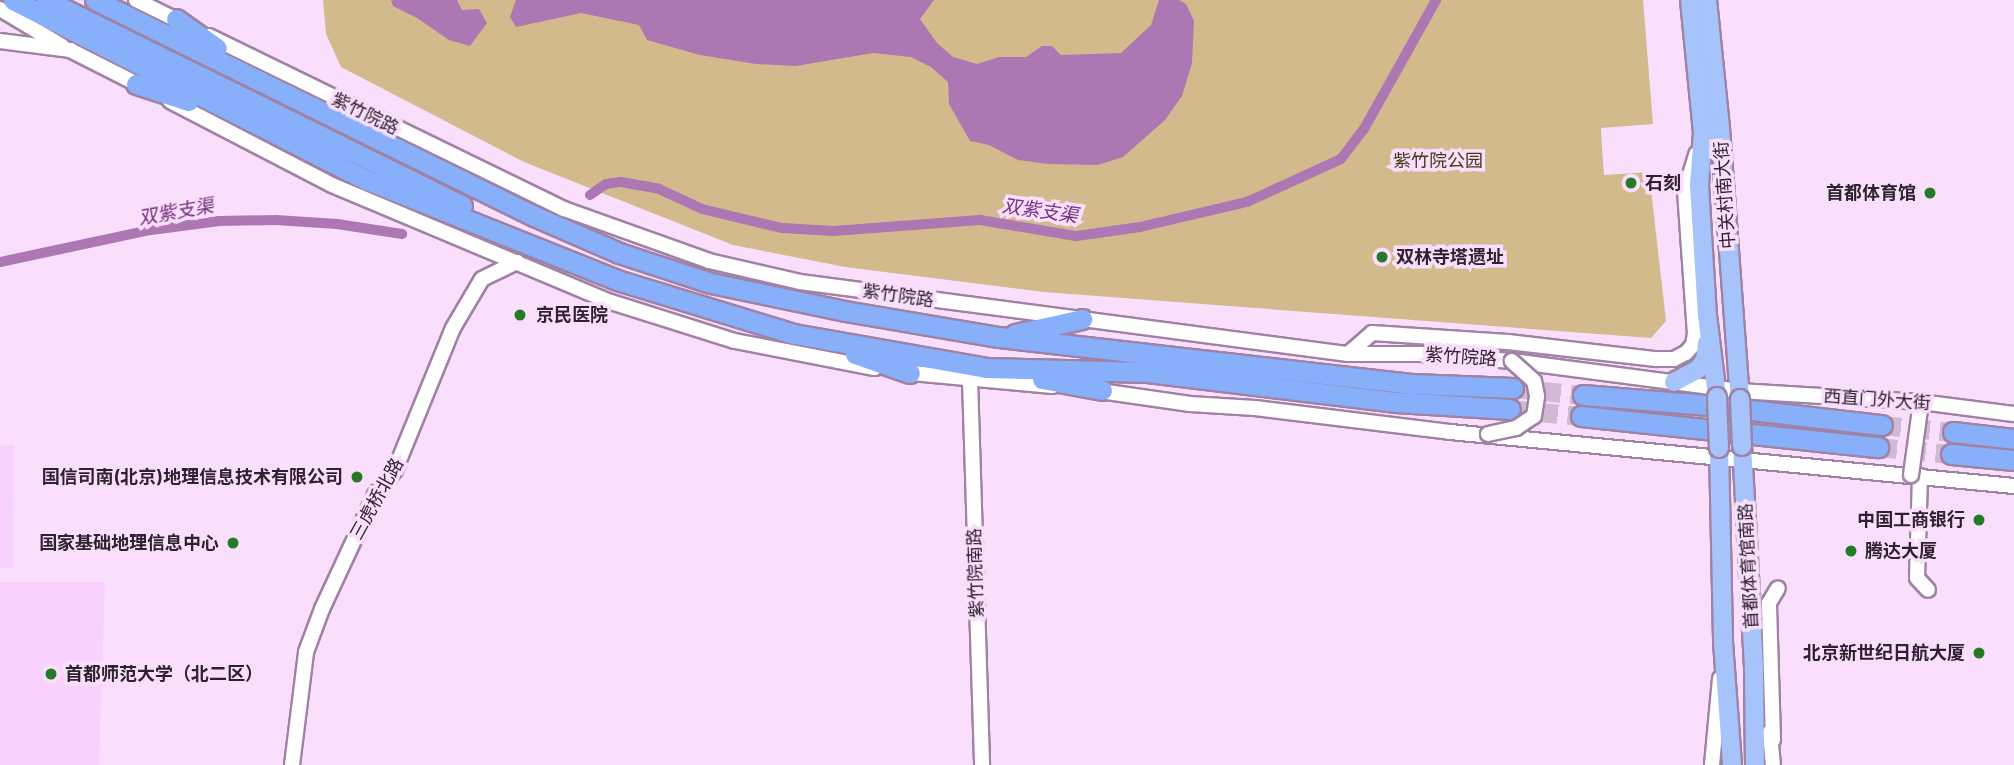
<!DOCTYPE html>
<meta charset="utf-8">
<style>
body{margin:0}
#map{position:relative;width:2014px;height:765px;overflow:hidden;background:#f9dffc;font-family:Inter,"Noto Sans SC",sans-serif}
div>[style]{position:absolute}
.built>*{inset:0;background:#f8d2fc}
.green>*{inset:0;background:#d3ba8c}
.water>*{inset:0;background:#ac77b3}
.canal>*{height:10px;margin:-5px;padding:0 5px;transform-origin:5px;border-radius:5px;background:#ac77b3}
.trunk-tunnel>*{height:19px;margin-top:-9.5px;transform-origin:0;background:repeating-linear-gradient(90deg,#d0b9d3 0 19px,transparent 0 29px)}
.roads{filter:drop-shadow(2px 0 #a082a4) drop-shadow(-2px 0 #a082a4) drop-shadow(0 2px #a082a4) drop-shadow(0 -2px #a082a4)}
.tertiary>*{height:14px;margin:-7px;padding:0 7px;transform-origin:7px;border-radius:7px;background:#fff}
.primary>*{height:18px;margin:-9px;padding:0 9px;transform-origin:9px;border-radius:9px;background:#a6c3fb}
.trunk>*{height:19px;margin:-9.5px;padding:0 9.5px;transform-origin:9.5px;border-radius:9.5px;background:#88affa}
.bridges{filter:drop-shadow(2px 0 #a082a4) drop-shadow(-2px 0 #a082a4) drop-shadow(0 2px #a082a4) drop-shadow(0 -2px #a082a4)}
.tertiary-bridge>*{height:14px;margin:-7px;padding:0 7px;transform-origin:7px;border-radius:7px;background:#fff}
.primary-bridge>*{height:18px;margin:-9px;padding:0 9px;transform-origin:9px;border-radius:9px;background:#a6c3fb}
.dots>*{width:19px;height:19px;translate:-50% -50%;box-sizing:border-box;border:4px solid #f9dffc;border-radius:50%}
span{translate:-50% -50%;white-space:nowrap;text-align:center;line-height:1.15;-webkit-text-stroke:7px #f9dffc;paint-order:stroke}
.street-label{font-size:18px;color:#2e222f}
.park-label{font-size:18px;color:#483816}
.poi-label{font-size:18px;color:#2e222f;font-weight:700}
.left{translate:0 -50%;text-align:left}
.right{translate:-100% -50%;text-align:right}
.water-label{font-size:19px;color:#75337e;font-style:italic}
</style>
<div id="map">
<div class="built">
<i style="clip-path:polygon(0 445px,14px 445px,13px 568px,0 568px)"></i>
<i style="clip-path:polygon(0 582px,105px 582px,99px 765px,0 765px)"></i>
</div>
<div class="green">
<i style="clip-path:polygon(323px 0,1643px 0,1653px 124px,1601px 128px,1602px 148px,1604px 175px,1649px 172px,1666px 321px,1651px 338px,1044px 292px,845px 267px,733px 245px,524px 162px,341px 67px,326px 34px)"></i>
</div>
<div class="water">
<i style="clip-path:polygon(391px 0,457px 0,462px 10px,479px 9px,487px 23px,470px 46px,449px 40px,417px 18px,393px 6px)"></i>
<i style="clip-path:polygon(516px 0,934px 0,920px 19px,937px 43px,953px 57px,977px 64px,999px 57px,1026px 57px,1042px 46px,1052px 46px,1061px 55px,1121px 53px,1151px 25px,1159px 0,1179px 0,1186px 4px,1194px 21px,1192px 63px,1182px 96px,1165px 120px,1123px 157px,1098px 165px,1048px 164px,1018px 160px,989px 145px,970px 141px,949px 104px,948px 82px,931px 67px,911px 57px,873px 53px,796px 66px,756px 64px,700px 55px,647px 40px,639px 25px,581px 13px,516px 27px,510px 17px)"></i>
</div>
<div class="canal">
<i style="left:590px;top:195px;width:19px;rotate:-35deg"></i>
<i style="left:606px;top:184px;width:15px;rotate:-8deg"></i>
<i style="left:621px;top:182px;width:39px;rotate:10deg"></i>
<i style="left:659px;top:189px;width:47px;rotate:24.9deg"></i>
<i style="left:702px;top:209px;width:82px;rotate:13.4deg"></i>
<i style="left:782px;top:228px;width:52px;rotate:3.3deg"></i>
<i style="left:834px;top:231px;width:146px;rotate:-4.3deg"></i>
<i style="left:980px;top:220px;width:97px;rotate:9.5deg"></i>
<i style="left:1076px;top:236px;width:65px;rotate:-8deg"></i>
<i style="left:1140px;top:227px;width:110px;rotate:-13.2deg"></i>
<i style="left:1247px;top:202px;width:103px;rotate:-24.6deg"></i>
<i style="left:1341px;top:159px;width:38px;rotate:-53deg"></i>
<i style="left:1364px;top:129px;width:148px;rotate:-60.8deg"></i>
<i style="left:0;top:262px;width:154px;rotate:-12deg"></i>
<i style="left:151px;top:230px;width:69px;rotate:-7.5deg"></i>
<i style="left:219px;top:221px;width:57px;rotate:-1deg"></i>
<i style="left:276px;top:220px;width:61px;rotate:3.8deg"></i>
<i style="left:337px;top:224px;width:66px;rotate:8.7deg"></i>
</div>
<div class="trunk-tunnel">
<i style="left:1513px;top:388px;width:70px;rotate:5.7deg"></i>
<i style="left:1510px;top:409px;width:71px;rotate:5.6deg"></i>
<i style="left:1882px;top:425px;width:71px;rotate:5.6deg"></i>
<i style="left:1878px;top:447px;width:73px;rotate:5.5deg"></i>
</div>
<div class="roads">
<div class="tertiary">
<i style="left:136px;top:0;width:55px;rotate:26.1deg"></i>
<i style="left:0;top:9px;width:72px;rotate:30.8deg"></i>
<i style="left:209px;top:36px;width:395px;rotate:26deg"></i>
<i style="left:564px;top:209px;width:154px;rotate:19.7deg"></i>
<i style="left:709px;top:261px;width:93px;rotate:13deg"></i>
<i style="left:800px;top:282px;width:553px;rotate:7.49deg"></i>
<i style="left:1348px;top:354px;width:73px"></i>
<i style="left:1421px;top:354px;width:91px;rotate:4.4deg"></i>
<i style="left:1512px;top:361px;width:229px;rotate:7.5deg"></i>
<i style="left:1739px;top:391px;width:182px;rotate:3.5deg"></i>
<i style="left:1921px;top:402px;width:94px;rotate:7.4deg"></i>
<i style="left:0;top:41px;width:71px;rotate:7.3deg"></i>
<i style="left:70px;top:50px;width:82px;rotate:26.9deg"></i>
<i style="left:170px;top:101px;width:182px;rotate:27.4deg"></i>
<i style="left:332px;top:185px;width:303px;rotate:22.8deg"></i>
<i style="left:611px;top:302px;width:130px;rotate:17.5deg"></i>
<i style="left:735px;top:341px;width:142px;rotate:11deg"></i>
<i style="left:1348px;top:354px;width:32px;rotate:-41deg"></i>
<i style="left:1372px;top:333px;width:136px;rotate:3.8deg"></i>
<i style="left:1508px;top:342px;width:149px;rotate:6.6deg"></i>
<i style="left:1656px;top:359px;width:18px"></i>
<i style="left:1674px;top:359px;width:13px;rotate:-27deg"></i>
<i style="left:1686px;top:353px;width:11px;rotate:-49deg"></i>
<i style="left:1693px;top:345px;width:11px;rotate:-80deg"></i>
<i style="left:1695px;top:334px;width:143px;rotate:-94deg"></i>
<i style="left:1685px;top:191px;width:39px;rotate:-73deg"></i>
<i style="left:901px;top:372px;width:152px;rotate:5.3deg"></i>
<i style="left:970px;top:380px;width:385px;rotate:88.2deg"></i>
<i style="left:1093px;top:390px;width:98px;rotate:8.2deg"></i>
<i style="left:1190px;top:404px;width:65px;rotate:3.5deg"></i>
<i style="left:1255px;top:408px;width:196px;rotate:7deg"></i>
<i style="left:1450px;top:432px;width:567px;rotate:5.47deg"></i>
<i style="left:1920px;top:476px;width:102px;rotate:91.7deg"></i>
<i style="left:1917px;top:578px;width:16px;rotate:47deg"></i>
<i style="left:1770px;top:732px;width:33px;rotate:85deg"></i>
<i style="left:1773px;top:740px;width:137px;rotate:-91.7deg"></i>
<i style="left:1769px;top:603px;width:17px;rotate:-59deg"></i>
<i style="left:292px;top:765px;width:114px;rotate:-82.9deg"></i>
<i style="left:306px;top:652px;width:46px;rotate:-69.6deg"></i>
<i style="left:322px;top:609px;width:126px;rotate:-65.1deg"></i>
<i style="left:375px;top:495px;width:32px;rotate:-51deg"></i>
<i style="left:395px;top:470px;width:153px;rotate:-67.8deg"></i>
<i style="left:453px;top:328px;width:57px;rotate:-59.4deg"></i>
<i style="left:482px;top:279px;width:39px;rotate:-26deg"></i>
<i style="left:1712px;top:765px;width:87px;rotate:-84.7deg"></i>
</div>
<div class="primary">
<i style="left:1690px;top:0;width:134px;rotate:84.4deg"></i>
<i style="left:1703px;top:133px;width:52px;rotate:94.4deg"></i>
<i style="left:1699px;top:185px;width:130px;rotate:86.5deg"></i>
<i style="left:1707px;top:315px;width:83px;rotate:83deg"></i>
<i style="left:1707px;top:0;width:129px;rotate:84.2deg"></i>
<i style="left:1720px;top:128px;width:272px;rotate:85.8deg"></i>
<i style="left:1674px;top:382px;width:27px;rotate:-28deg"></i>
<i style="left:1698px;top:369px;width:11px;rotate:-52deg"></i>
<i style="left:1705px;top:360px;width:17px;rotate:-83deg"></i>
<i style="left:1742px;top:446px;width:224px;rotate:86.9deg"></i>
<i style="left:1754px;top:670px;width:95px;rotate:89.4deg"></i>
<i style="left:1719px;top:448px;width:194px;rotate:88.8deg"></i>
<i style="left:1723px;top:642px;width:123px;rotate:85.8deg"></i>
</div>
<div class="trunk">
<i style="left:13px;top:0;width:397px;rotate:27deg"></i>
<i style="left:367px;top:180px;width:269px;rotate:21.8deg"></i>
<i style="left:617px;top:280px;width:185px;rotate:17deg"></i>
<i style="left:794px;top:334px;width:195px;rotate:10deg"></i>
<i style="left:986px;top:368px;width:161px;rotate:1.4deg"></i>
<i style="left:1147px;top:372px;width:251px;rotate:6.9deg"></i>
<i style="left:1396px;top:402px;width:114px;rotate:3.5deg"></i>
<i style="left:46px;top:0;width:464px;rotate:26.3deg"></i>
<i style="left:95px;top:0;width:489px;rotate:26.2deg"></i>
<i style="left:534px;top:216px;width:93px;rotate:23.5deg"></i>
<i style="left:619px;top:253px;width:97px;rotate:18.1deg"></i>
<i style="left:711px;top:283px;width:137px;rotate:11.8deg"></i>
<i style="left:845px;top:311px;width:156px;rotate:9.6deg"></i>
<i style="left:999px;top:337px;width:417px;rotate:6.5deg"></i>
<i style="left:1413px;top:384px;width:100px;rotate:2.3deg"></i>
<i style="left:176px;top:19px;width:50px;rotate:35.3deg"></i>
<i style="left:136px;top:84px;width:55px;rotate:18.1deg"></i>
<i style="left:1015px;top:334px;width:69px;rotate:-12.6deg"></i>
<i style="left:855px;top:354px;width:58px;rotate:19.1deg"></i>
<i style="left:1042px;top:379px;width:61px;rotate:10.4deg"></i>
<i style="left:1583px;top:395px;width:125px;rotate:4.6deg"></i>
<i style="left:1708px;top:405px;width:175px;rotate:6.6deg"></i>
<i style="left:1581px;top:416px;width:299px;rotate:6deg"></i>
<i style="left:1953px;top:432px;width:61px;rotate:6.5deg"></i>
<i style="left:1951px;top:454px;width:63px;rotate:5.4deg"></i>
</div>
</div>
<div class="bridges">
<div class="tertiary-bridge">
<i style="left:1488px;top:434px;width:29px;rotate:-12deg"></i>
<i style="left:1516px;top:428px;width:22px;rotate:-34deg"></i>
<i style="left:1534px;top:416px;width:20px;rotate:-81deg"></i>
<i style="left:1537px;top:396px;width:15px;rotate:-101deg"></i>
<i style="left:1534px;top:381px;width:30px;rotate:-138deg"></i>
<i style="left:1911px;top:475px;width:74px;rotate:-82.2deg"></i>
</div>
<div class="primary-bridge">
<i style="left:1717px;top:397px;width:51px;rotate:87.8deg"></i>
<i style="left:1740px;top:399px;width:47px;rotate:87.6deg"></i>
</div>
</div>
<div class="dots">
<i style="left:1631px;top:183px;background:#277a25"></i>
<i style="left:1930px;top:193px;background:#277a25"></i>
<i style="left:1382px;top:257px;background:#277a25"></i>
<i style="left:520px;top:315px;background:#277a25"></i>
<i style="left:357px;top:477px;background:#277a25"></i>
<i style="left:1979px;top:520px;background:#277a25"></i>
<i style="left:233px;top:543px;background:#277a25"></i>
<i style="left:1851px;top:551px;background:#277a25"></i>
<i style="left:1979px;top:653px;background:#277a25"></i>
<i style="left:51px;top:674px;background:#277a25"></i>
</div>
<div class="street-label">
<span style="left:365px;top:114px;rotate:26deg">紫竹院路</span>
<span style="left:1725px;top:195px;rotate:-94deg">中关村南大街</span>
<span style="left:898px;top:296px;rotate:8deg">紫竹院路</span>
<span style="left:1461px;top:357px;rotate:4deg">紫竹院路</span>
<span style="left:1877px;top:400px;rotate:4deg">西直门外大街</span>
<span style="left:377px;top:499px;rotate:-61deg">三虎桥北路</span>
<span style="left:1749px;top:566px;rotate:-93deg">首都体育馆南路</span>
<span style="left:976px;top:573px;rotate:-92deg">紫竹院南路</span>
</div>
<div class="park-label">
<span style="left:1438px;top:161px">紫竹院公园</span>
</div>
<div class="poi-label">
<span class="left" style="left:1645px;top:183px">石刻</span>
<span class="right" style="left:1916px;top:193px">首都体育馆</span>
<span class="left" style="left:1396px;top:257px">双林寺塔遗址</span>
<span class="left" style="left:536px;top:315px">京民医院</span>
<span class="right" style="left:343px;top:477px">国信司南(北京)地理信息技术有限公司</span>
<span class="right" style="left:1965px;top:520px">中国工商银行</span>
<span class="right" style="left:219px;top:543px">国家基础地理信息中心</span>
<span class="left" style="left:1865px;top:551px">腾达大厦</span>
<span class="right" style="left:1965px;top:653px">北京新世纪日航大厦</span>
<span class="left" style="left:65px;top:674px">首都师范大学（北二区）</span>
</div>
<div class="water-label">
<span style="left:1040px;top:211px;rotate:8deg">双紫支渠</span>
<span style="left:176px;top:212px;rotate:-10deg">双紫支渠</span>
</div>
</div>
